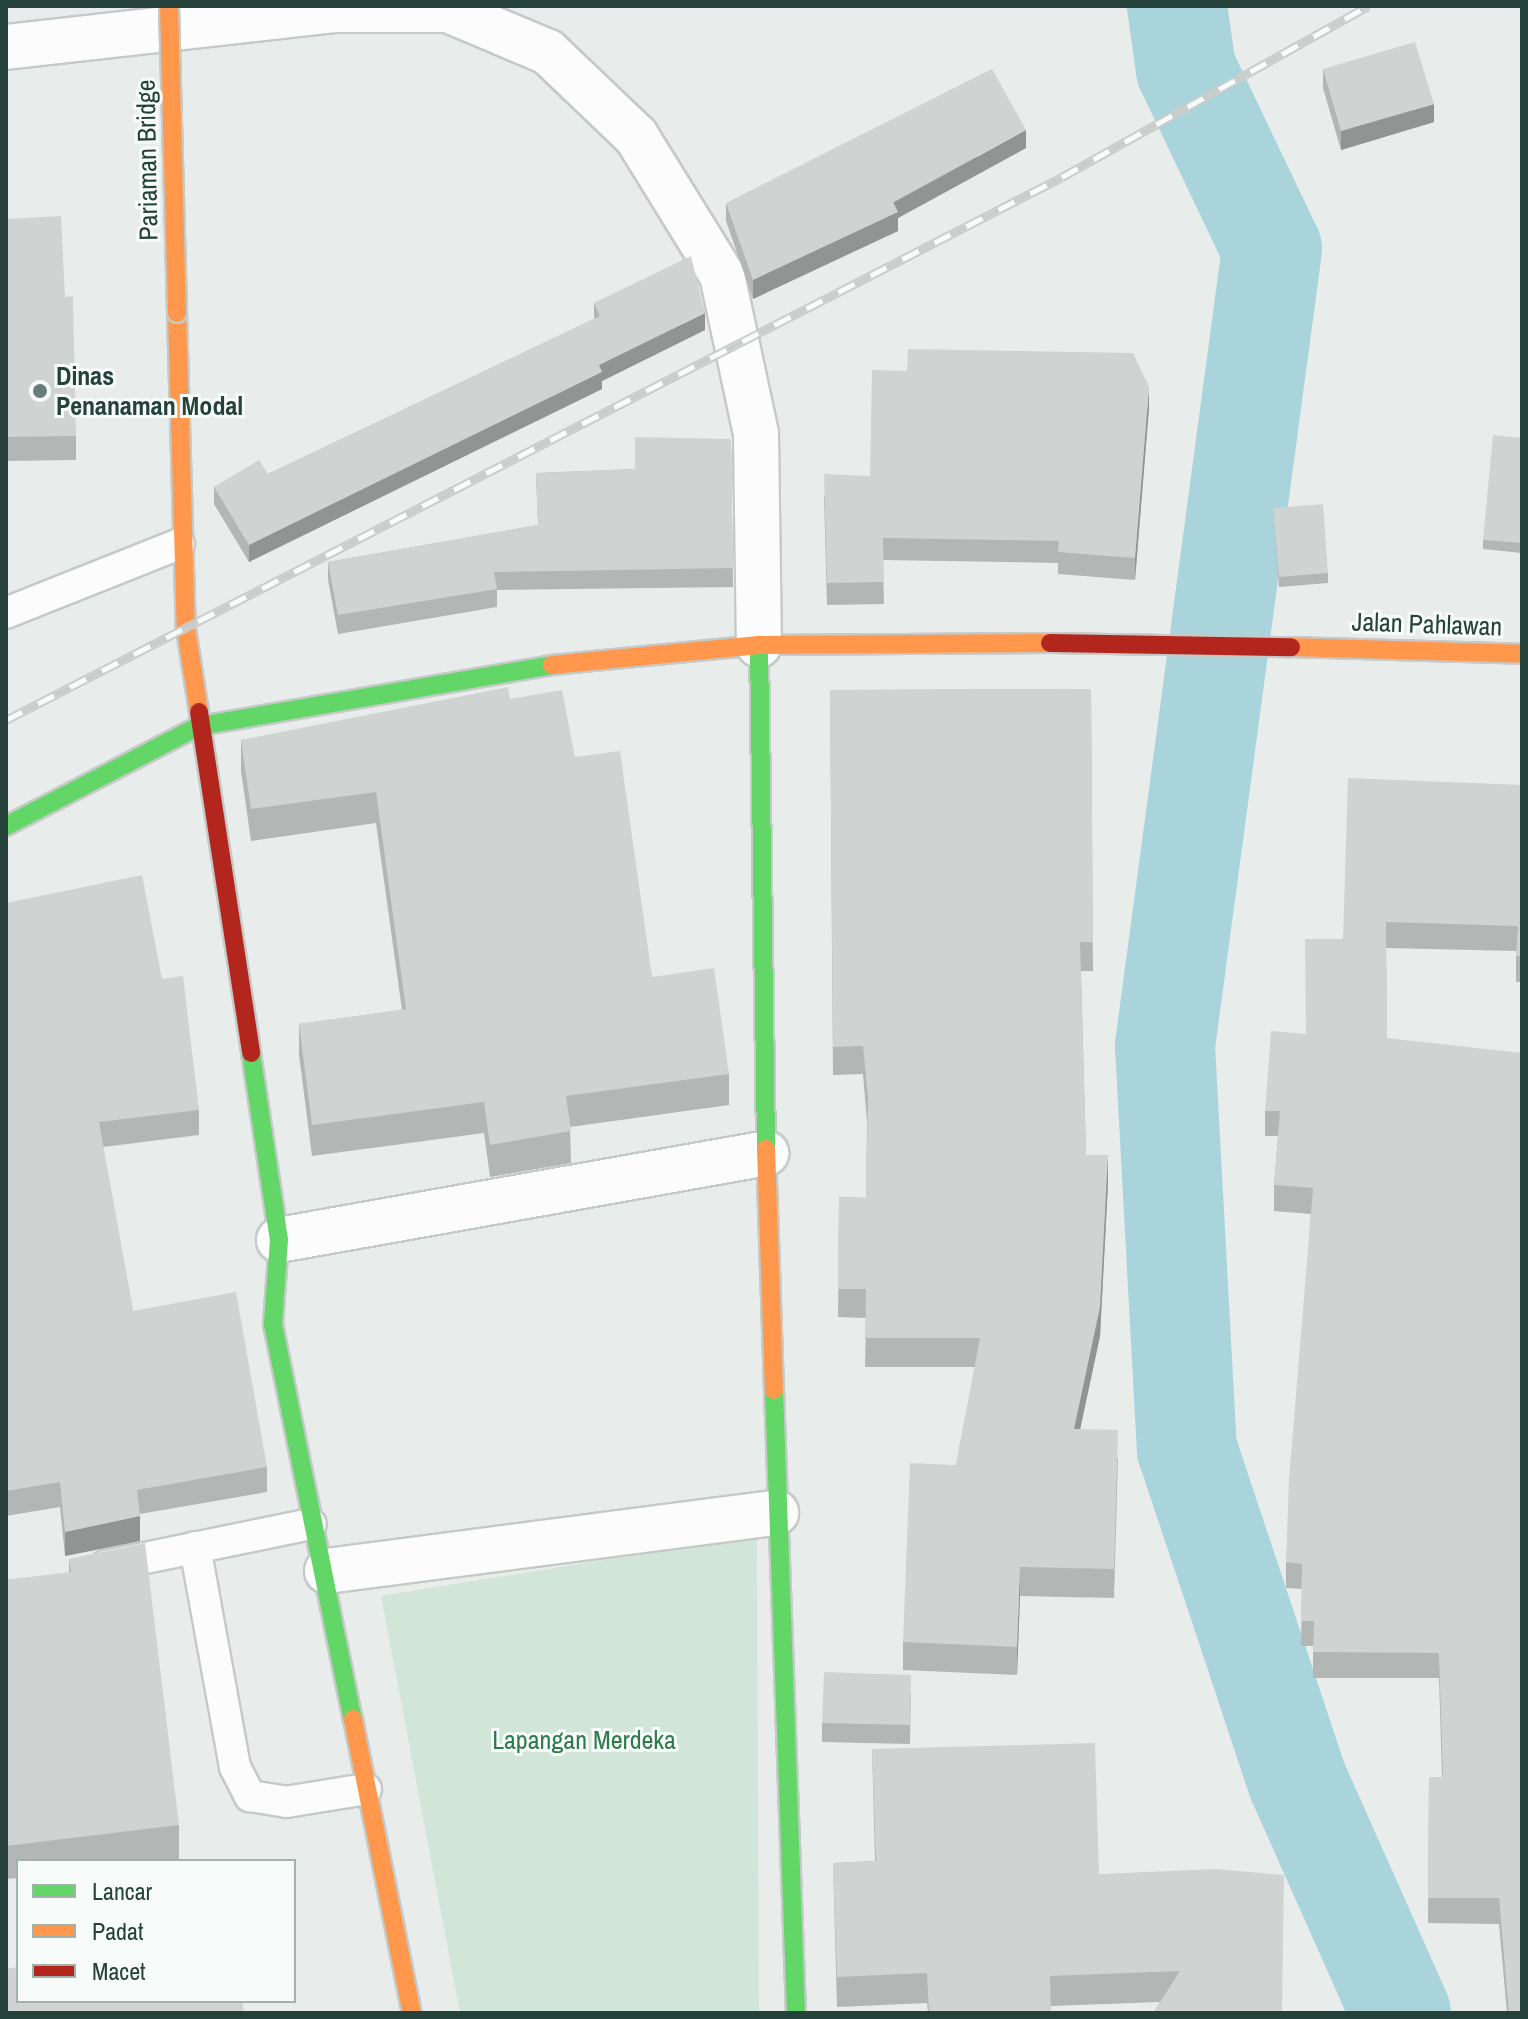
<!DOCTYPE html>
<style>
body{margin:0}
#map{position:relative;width:1528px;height:2019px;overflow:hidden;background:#e8edeb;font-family:"Archivo Narrow",sans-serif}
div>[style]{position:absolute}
.green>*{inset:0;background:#d1e6d8}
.river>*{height:100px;margin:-50px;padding:0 50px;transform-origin:50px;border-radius:50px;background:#a9d4db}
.roads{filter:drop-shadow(2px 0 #c5cac8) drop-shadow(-2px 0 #c5cac8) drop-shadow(0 2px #c5cac8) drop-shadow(0 -2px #c5cac8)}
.lane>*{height:30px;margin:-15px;padding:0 15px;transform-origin:15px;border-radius:15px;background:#fcfcfc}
.street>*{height:44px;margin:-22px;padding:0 22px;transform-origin:22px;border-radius:22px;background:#fcfcfc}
.fast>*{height:18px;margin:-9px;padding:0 9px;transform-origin:9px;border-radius:9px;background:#63d668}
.slow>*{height:18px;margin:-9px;padding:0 9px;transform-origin:9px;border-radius:9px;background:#ff974d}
.jam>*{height:18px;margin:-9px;padding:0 9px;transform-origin:9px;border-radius:9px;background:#b3261e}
.rail>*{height:9px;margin-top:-4.5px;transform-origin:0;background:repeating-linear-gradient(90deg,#f7fbf9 0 18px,#c9cdcc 0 36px);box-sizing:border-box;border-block:2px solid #c9cdcc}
.bridges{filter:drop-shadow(2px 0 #c3cbc8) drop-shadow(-2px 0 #c3cbc8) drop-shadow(0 2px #c3cbc8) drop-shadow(0 -2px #c3cbc8)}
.slow-bridge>*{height:18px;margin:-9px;padding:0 9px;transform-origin:9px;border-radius:9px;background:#ff974d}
.wall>*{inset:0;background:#b2b6b5}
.shaded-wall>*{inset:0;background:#919493}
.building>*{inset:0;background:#cfd4d2}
.dots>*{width:22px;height:22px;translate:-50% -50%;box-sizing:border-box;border:4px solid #f7fbf9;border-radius:50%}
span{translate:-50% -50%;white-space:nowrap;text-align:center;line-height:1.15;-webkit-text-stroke:6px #f7fbf9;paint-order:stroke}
.street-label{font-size:26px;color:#24423a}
.poi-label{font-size:26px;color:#24423a;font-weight:700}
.left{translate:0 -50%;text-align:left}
.park-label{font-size:26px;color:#2d7a4b}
.frame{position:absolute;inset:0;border:8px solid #24423a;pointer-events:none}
.legend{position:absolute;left:16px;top:1859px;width:280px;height:144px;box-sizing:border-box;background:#f7fbf9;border:2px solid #a3b1ad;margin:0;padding:10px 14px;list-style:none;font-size:24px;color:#24423a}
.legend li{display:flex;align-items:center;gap:16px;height:40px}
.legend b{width:40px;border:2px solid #a3b1ad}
</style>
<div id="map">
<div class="green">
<i style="clip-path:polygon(757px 1535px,759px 2013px,460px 2013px,381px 1596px)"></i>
</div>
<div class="river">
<i style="left:1177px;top:6px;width:64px;rotate:81.9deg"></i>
<i style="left:1186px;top:69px;width:199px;rotate:64.5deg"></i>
<i style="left:1272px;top:249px;width:804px;rotate:97.65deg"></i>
<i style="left:1165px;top:1046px;width:404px;rotate:86.9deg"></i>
<i style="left:1187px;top:1449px;width:351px;rotate:71.6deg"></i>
<i style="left:1298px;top:1782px;width:253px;rotate:66deg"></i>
</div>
<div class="roads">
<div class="lane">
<i style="left:6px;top:613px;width:186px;rotate:-21.7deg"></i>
<i style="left:195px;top:1547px;width:224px;rotate:79.7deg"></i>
<i style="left:235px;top:1767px;width:33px;rotate:63deg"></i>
<i style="left:250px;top:1796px;width:36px;rotate:9deg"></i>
<i style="left:286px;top:1802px;width:81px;rotate:-9.2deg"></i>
<i style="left:106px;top:1566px;width:209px;rotate:-11.6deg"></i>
</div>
<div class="street">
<i style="left:6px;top:47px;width:330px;rotate:-6.4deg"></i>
<i style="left:334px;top:10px;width:114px"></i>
<i style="left:448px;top:10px;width:108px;rotate:22.8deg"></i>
<i style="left:548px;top:52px;width:122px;rotate:43.7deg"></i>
<i style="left:636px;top:136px;width:163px;rotate:58.3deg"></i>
<i style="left:722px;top:275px;width:163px;rotate:77.9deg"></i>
<i style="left:756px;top:434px;width:211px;rotate:89.2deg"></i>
<i style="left:279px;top:1240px;width:495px;rotate:-10.1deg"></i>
<i style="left:327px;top:1571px;width:453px;rotate:-7.4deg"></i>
</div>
<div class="fast">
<i style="left:759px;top:645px;width:504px;rotate:89.2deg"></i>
<i style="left:6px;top:826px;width:217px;rotate:-27.4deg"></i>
<i style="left:199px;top:726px;width:358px;rotate:-9.8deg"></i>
<i style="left:251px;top:1053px;width:189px;rotate:81.5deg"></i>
<i style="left:279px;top:1240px;width:84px;rotate:94.1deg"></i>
<i style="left:273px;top:1324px;width:403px;rotate:78.6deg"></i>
<i style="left:774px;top:1390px;width:623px;rotate:87.98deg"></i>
</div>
<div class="slow">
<i style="left:177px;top:313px;width:316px;rotate:88.4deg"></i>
<i style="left:186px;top:629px;width:84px;rotate:81.1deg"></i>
<i style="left:1291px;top:647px;width:231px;rotate:1.7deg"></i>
<i style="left:552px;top:665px;width:208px;rotate:-5.5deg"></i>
<i style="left:759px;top:645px;width:291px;rotate:-0.4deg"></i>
<i style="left:766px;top:1149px;width:241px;rotate:88.1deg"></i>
<i style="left:353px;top:1719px;width:300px;rotate:78.7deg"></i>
</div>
<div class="jam">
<i style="left:1050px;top:643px;width:241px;rotate:1deg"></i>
<i style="left:199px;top:712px;width:345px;rotate:81.3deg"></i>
</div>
</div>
<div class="rail">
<i style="left:6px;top:720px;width:1187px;rotate:-27.21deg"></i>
<i style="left:1062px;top:177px;width:351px;rotate:-29.2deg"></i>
</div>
<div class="bridges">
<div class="slow-bridge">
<i style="left:169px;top:6px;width:307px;rotate:88.5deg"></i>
</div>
</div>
<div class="wall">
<i style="clip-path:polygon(1323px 69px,1434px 122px,1341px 150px,1323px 88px)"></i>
<i style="clip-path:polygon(1026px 148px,898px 218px,898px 231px,753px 299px,726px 221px,726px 203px)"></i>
<i style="clip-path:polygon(6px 219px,65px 297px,76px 436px,76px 460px,6px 461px)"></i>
<i style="clip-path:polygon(594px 303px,705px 330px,602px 381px,602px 389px,249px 562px,214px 504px,214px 487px,268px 474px,594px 319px)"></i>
<i style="clip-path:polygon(1149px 408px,1135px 580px,1058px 574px,1058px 563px,883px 560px,884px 604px,827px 605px,824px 496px,870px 476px)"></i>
<i style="clip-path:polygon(1522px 438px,1522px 553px,1483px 549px,1483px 540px)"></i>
<i style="clip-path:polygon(731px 439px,733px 587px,497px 590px,497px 607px,338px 634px,328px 580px,328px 562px,538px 525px,536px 473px,635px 469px)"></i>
<i style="clip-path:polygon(1273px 508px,1328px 573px,1328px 583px,1279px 587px)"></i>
<i style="clip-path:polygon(1091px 689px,1093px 971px,1081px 971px,1086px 1155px,1108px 1184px,1100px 1336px,1080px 1429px,1118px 1458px,1114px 1598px,1020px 1596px,1017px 1675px,903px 1670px,903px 1642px,956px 1465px,975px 1367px,865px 1367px,866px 1318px,838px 1317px,839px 1197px,866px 1198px,867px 1122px,863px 1074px,833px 1075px,830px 690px)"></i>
<i style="clip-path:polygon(510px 699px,575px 757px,652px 977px,729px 1074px,729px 1105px,570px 1127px,571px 1163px,490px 1177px,484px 1133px,312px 1156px,299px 1055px,299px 1024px,402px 1010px,376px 823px,251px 841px,241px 771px,241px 740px)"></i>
<i style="clip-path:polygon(1522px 785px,1522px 982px,1516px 982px,1516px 951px,1386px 948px,1387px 1038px,1522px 2013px,1507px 2013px,1499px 1924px,1428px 1923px,1429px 1777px,1442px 1777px,1439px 1678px,1313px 1678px,1313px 1646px,1301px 1646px,1302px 1589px,1286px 1588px,1286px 1562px,1311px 1214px,1274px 1211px,1274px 1185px,1278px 1136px,1265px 1136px,1265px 1111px,1306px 1034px,1343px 939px)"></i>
<i style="clip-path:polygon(6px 903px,162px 979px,199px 1110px,199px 1135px,103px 1147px,133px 1311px,267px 1467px,267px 1492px,140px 1514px,140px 1541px,65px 1556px,60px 1507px,6px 1516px)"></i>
<i style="clip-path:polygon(69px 1559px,179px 1825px,179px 1859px,160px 1861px,18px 1861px,18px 1878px,6px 1879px,6px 1580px,69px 1573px)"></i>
<i style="clip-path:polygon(911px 1694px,910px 1744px,822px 1742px,822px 1723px)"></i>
<i style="clip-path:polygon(872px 1749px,1099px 1874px,1282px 2013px,1155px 2013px,1155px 2010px,1160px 2002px,1051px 2006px,1051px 2013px,928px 2013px,927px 2003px,837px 2007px,833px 1863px,875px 1861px)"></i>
</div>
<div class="shaded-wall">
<i style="clip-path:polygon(1434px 104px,1434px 122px,1341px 150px,1341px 131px)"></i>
<i style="clip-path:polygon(1026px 130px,1026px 148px,898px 218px,898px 231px,753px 299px,753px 280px)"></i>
<i style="clip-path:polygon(705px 313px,705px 330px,602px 381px,602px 389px,249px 562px,249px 545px,599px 365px)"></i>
<i style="clip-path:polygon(1149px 387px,1149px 408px,1135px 580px,1135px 558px)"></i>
<i style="clip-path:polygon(1108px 1155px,1108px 1184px,1100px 1336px,1074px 1458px,1074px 1429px)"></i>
<i style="clip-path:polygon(140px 1516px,140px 1541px,65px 1556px,65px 1532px)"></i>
<i style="clip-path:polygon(1020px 1567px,1020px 1596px,1017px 1675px,1017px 1647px)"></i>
</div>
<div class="building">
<i style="clip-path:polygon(1415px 42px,1434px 104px,1341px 131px,1323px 69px)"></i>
<i style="clip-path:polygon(992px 69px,1026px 130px,893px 202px,898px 212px,753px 280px,726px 203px)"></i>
<i style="clip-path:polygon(61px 216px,65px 297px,73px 296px,76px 436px,6px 437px,6px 219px)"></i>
<i style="clip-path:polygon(691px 256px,705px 313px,599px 365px,602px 372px,249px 545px,214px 487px,259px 460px,268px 474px,600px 316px,594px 303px)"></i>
<i style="clip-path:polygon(908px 349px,1133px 353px,1149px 387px,1135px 558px,1058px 552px,1059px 541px,883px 538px,884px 582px,827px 583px,824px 474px,870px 476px,872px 370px,907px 371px)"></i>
<i style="clip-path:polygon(1493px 435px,1522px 438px,1522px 543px,1483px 540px)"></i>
<i style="clip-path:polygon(635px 437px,731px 439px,733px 568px,494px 572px,497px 589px,338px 615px,328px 562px,538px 525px,536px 473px,635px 469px)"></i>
<i style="clip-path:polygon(1323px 504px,1328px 573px,1279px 577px,1273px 508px)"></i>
<i style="clip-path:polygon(508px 687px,510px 699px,562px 690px,575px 757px,620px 751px,652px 977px,714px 968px,729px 1074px,566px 1096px,571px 1131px,490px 1145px,484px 1102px,312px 1125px,299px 1024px,406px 1009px,376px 792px,251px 809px,241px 740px)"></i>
<i style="clip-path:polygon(1091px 689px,1093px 942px,1080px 942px,1086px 1155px,1108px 1155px,1100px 1307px,1074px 1429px,1118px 1430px,1114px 1569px,1020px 1567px,1017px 1647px,903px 1642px,910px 1463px,956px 1465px,980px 1338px,865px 1338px,866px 1289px,838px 1289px,839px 1197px,866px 1198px,868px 1098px,863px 1046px,833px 1047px,830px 690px)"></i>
<i style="clip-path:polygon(1348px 778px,1522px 785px,1522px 957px,1516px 956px,1518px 926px,1386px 922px,1387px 1038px,1522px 1053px,1522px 2013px,1509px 2013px,1499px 1898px,1428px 1898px,1429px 1777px,1443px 1777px,1439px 1653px,1313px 1652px,1314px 1621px,1301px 1621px,1302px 1564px,1286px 1562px,1289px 1480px,1313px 1188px,1274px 1185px,1280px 1111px,1265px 1111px,1271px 1031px,1306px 1034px,1305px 939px,1343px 939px)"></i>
<i style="clip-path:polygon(142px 875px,162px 979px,183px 976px,199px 1110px,99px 1122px,133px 1311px,236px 1292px,267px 1467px,137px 1490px,140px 1516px,65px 1532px,60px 1482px,6px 1491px,6px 903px)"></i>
<i style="clip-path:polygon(145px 1543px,179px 1825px,6px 1846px,6px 1580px,71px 1572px,69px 1559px)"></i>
<i style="clip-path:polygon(824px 1672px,911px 1675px,910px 1725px,822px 1723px)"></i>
<i style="clip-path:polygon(1095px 1743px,1099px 1874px,1216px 1869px,1284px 1875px,1282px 2013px,1159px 2013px,1155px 2010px,1180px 1971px,1050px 1976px,1051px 2013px,929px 2013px,927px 1973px,837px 1977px,833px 1863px,876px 1861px,872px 1749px)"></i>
<i style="clip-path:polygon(18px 1967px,18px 2001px,242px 2001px,244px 2013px,6px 2013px,6px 1969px)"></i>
</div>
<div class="dots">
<i style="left:40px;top:391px;background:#697e78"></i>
</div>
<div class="street-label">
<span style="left:147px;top:160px;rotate:-91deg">Pariaman Bridge</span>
<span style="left:1427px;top:624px;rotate:2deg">Jalan Pahlawan</span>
</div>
<div class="poi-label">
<span class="left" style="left:56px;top:391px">Dinas<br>Penanaman Modal</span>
</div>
<div class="park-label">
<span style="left:584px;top:1740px">Lapangan Merdeka</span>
</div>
<div class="frame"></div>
<ul class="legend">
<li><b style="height:10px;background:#63d668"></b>Lancar</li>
<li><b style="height:10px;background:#ff974d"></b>Padat</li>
<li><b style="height:10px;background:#b3261e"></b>Macet</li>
</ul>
</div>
